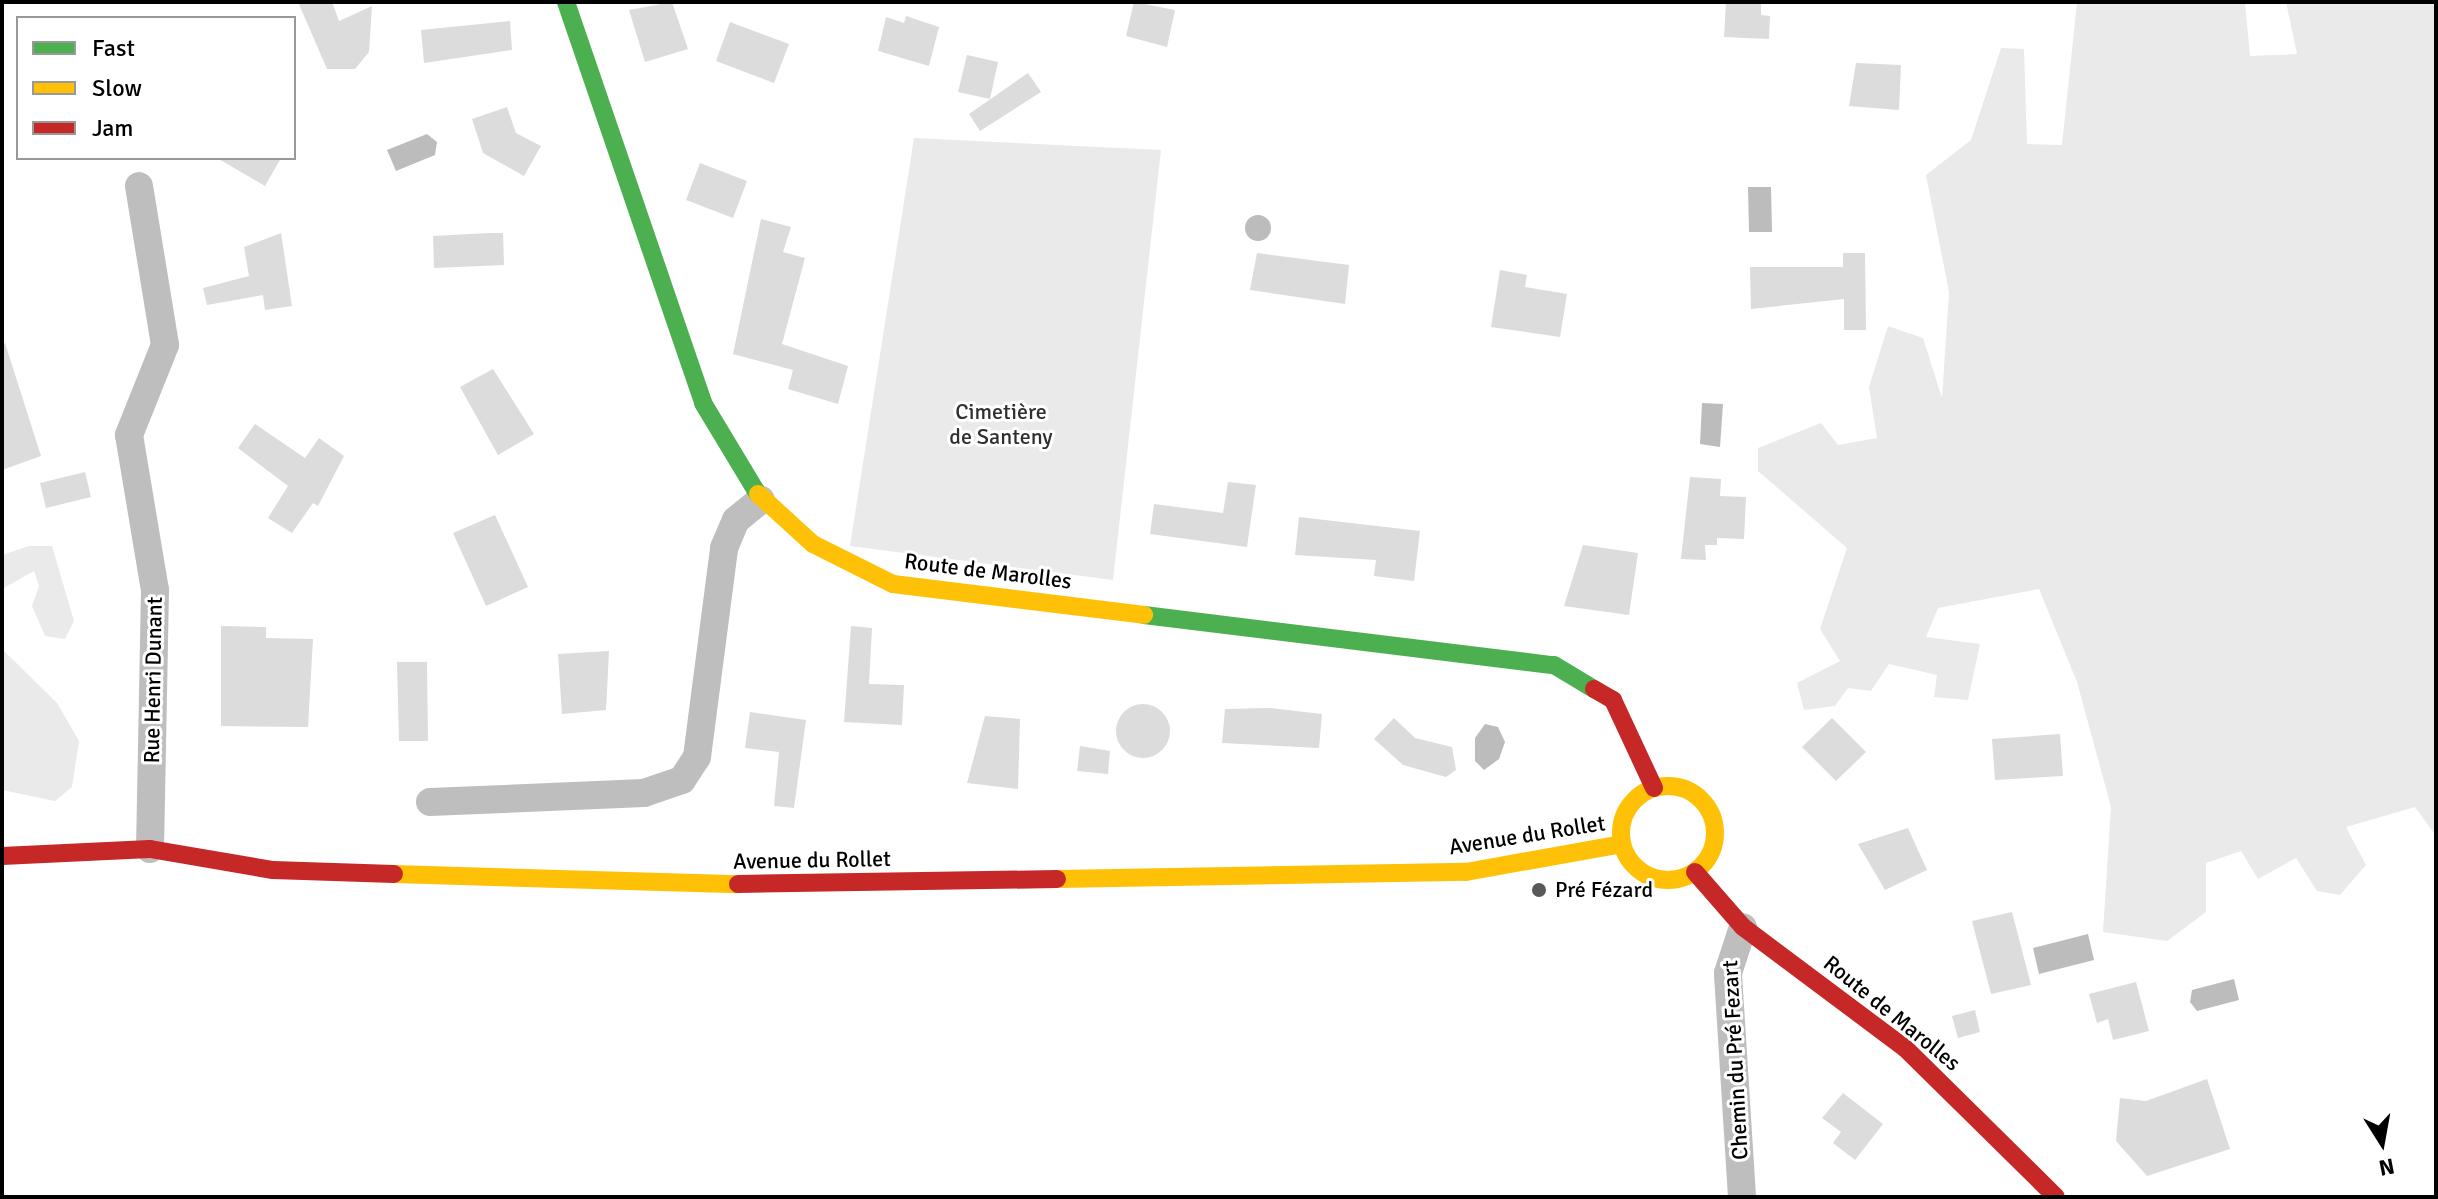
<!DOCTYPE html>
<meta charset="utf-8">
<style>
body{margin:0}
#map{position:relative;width:2438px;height:1199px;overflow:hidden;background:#fff;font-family:Signika,sans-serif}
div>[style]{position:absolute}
.green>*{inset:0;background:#eaeaea}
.water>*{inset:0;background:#bcbcbc}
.round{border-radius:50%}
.building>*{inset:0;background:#dcdcdc}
.street>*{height:28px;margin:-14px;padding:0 14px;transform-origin:14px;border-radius:14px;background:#bebebe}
.fast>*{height:18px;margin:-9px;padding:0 9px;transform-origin:9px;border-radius:9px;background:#4caf50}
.slow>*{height:18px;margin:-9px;padding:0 9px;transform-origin:9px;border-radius:9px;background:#ffc107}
.slow>.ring{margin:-9px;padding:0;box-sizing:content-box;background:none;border:18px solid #ffc107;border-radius:50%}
.jam>*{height:18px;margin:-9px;padding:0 9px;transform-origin:9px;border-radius:9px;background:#c62828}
.dots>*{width:22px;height:22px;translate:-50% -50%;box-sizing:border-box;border:4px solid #fff;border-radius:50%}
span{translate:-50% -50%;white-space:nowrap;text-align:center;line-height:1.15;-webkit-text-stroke:6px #fff;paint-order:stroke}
.park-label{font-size:22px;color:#2f2f2f}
.street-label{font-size:22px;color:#000}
.poi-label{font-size:22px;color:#000}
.left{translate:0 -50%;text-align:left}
.frame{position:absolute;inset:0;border:4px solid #000;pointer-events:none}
.legend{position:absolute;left:16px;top:16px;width:280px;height:144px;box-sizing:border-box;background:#fff;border:2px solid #999;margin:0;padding:10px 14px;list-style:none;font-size:24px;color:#000}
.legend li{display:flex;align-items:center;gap:16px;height:40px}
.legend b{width:40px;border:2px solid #999}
.north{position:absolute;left:2342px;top:1103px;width:80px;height:80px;-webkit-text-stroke:6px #fff;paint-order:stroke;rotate:169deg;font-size:22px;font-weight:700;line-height:32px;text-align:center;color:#000}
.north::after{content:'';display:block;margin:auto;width:28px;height:36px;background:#000;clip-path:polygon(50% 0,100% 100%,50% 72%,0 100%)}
</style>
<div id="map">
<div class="green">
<i style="clip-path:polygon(2077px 2px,2245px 2px,2250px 56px,2297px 54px,2286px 2px,2436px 2px,2436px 836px,2415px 807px,2346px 827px,2366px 865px,2340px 895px,2317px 891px,2296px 858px,2258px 879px,2241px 851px,2206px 863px,2206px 912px,2167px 941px,2103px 932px,2111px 807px,2077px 682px,2039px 589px,1938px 608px,1926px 637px,1980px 644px,1968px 700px,1934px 697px,1937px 675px,1889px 664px,1871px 691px,1848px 688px,1835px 706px,1804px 710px,1797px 683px,1840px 661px,1820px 629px,1847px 548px,1758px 471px,1758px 448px,1821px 423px,1838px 445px,1877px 438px,1869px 387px,1888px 326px,1923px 338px,1942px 398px,1949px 292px,1926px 175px,1971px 140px,2001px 48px,2024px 49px,2027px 144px,2062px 145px)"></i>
<i style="clip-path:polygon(914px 138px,1161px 150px,1113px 580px,850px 546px)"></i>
<i style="clip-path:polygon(29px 546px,52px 546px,74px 621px,65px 639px,45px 636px,32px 606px,39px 586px,34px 571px,2px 589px,2px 555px)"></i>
<i style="clip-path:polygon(2px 649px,57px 703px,79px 741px,72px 787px,55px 801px,2px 790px)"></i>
</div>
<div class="water">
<i style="clip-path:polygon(427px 134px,437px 142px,435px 155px,396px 171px,387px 150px)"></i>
<i style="clip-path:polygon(1748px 187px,1771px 187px,1772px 232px,1749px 232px)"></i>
<i class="round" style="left:1245px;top:215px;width:26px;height:26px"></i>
<i style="clip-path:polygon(1702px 403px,1723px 404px,1720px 447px,1700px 444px)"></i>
<i style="clip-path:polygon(1485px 724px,1498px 727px,1505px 742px,1499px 759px,1484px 770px,1475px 761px,1475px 738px)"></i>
<i style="clip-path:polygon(2088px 934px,2094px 960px,2039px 974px,2033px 948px)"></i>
<i style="clip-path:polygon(2234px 979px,2239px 1000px,2197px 1011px,2190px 1002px,2192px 990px)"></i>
</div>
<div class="building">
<i style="clip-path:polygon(298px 2px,332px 2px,339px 21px,372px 6px,369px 52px,355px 69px,327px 69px)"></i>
<i style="clip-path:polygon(672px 2px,688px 49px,645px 62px,629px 10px)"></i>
<i style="clip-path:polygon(1134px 2px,1175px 10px,1167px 47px,1126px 36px)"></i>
<i style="clip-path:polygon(1726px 2px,1761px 4px,1761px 15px,1770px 16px,1769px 39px,1724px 37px)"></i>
<i style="clip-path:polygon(906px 16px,939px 27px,929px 66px,878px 51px,886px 17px,904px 23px)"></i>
<i style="clip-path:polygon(510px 21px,512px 50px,424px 63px,421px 30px)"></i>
<i style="clip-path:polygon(730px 22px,789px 44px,774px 83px,716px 61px)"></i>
<i style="clip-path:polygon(967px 55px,998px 62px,990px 99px,958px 92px)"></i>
<i style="clip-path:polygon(1856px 63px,1901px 65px,1899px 110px,1849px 106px)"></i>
<i style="clip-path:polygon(1028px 73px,1041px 92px,980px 131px,969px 114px)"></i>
<i style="clip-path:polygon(507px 107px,516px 133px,541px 146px,524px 176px,483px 153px,472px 119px)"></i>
<i style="clip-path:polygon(217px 158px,281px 158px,265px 186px)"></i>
<i style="clip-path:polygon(700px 163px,747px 181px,733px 218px,686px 200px)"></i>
<i style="clip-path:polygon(761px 219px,791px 227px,783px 252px,805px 258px,782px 344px,848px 366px,838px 404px,788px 389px,793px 370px,733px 354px)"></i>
<i style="clip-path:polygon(281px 233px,292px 306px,265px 310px,263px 295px,207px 305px,203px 288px,249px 276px,244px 247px)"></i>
<i style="clip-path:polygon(489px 233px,503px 233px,504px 265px,434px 268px,433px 236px)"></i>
<i style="clip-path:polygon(1257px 253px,1349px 265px,1345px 304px,1250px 290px)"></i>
<i style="clip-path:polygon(1843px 253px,1865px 253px,1866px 330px,1844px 330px,1844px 299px,1751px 309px,1750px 267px,1843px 267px)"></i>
<i style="clip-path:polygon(1500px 270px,1527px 275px,1525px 287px,1567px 294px,1560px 337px,1491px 327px)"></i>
<i style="clip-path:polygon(5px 343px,41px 456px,2px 470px,2px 344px)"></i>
<i style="clip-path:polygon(493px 369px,534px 434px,498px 455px,460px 387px)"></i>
<i style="clip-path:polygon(255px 424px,305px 458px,319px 438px,344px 456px,318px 506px,313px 503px,292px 533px,268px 518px,288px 486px,238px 448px)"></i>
<i style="clip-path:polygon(85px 472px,91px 497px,46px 508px,40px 483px)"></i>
<i style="clip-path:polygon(1690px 477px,1721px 479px,1720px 496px,1746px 497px,1744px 539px,1717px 538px,1717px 545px,1705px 545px,1706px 560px,1681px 559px)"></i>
<i style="clip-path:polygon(1228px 482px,1256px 485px,1247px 547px,1150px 534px,1154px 504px,1223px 513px)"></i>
<i style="clip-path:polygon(495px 515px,528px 587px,486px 606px,453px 533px)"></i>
<i style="clip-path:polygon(1299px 517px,1420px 531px,1414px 581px,1374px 576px,1376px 560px,1295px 555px)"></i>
<i style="clip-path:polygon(1583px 545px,1638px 553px,1629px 615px,1564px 606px)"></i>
<i style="clip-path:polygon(221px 626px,266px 627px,266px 638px,313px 639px,308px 727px,221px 726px)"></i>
<i style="clip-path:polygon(851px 626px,872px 628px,869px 684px,904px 685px,902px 725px,844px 722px)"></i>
<i style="clip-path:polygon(609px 651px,606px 710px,562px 714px,558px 654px)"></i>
<i style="clip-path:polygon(397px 662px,427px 662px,428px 741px,399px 741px)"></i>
<i class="round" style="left:1116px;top:704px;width:54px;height:54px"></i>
<i style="clip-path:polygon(1269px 708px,1322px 714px,1319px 748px,1222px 743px,1225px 709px)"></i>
<i style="clip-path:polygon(750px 712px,806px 720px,794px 808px,774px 806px,779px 752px,745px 748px)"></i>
<i style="clip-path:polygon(985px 716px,1020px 719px,1018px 789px,967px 783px)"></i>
<i style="clip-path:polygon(1394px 718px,1415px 738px,1452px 747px,1456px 770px,1446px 777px,1403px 765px,1374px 739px)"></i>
<i style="clip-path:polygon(1832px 718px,1866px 752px,1836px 781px,1802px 747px)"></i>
<i style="clip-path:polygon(2060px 734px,2063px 776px,1995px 780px,1992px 739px)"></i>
<i style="clip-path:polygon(1080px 746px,1110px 751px,1108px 774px,1077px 771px)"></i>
<i style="clip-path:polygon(1908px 828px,1927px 870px,1885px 890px,1858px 844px)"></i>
<i style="clip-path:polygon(2012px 912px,2031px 985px,1991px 994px,1972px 921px)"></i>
<i style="clip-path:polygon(2136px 982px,2149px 1031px,2113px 1040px,2108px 1019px,2097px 1023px,2089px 994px)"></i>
<i style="clip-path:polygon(1975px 1010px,1980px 1032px,1958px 1038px,1952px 1016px)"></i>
<i style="clip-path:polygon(2207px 1079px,2230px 1149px,2147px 1176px,2116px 1141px,2120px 1098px,2146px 1101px)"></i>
<i style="clip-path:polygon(1843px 1093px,1883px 1124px,1855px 1160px,1833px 1143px,1841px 1132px,1822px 1118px)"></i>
</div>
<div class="street">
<i style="left:139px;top:186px;width:161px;rotate:80.7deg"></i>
<i style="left:165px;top:345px;width:97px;rotate:111.8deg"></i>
<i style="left:129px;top:435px;width:157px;rotate:80.5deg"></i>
<i style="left:155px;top:590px;width:259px;rotate:91.1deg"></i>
<i style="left:430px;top:802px;width:214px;rotate:-2.4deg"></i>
<i style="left:644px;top:793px;width:40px;rotate:-18.9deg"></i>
<i style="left:682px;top:780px;width:27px;rotate:-57deg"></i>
<i style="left:697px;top:757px;width:211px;rotate:-82.6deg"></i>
<i style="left:724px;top:548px;width:30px;rotate:-67deg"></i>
<i style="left:736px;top:520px;width:32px;rotate:-39deg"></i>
<i style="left:1742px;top:1197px;width:224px;rotate:-93.6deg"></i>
<i style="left:1728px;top:973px;width:48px;rotate:-71.9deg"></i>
</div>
<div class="fast">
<i style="left:566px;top:2px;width:424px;rotate:71.1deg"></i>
<i style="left:703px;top:403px;width:106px;rotate:58.9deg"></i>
<i style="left:1144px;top:615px;width:413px;rotate:7deg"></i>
<i style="left:1554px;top:665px;width:47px;rotate:31deg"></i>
</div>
<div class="slow">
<i style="left:758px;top:494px;width:74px;rotate:42.3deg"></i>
<i style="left:813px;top:544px;width:89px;rotate:26.6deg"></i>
<i style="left:893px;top:584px;width:253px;rotate:7deg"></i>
<i class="ring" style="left:1621px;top:786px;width:76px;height:76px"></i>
<i style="left:394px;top:874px;width:344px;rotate:1.7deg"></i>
<i style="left:1057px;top:879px;width:409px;rotate:-1deg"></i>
<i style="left:1466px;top:872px;width:158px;rotate:-10.2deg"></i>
</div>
<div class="jam">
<i style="left:1594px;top:689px;width:22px;rotate:30deg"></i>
<i style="left:1613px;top:700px;width:97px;rotate:65deg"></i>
<i style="left:2px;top:856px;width:148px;rotate:-2.7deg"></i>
<i style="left:150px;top:849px;width:125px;rotate:9.7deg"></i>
<i style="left:273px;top:870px;width:121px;rotate:1.9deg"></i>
<i style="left:1695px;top:872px;width:73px;rotate:48.9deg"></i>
<i style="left:1743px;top:927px;width:202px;rotate:36.8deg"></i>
<i style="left:1905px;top:1048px;width:212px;rotate:44.6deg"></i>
<i style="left:738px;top:884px;width:319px;rotate:-0.9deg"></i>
</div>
<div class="dots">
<i style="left:1539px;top:890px;background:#595959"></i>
</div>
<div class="park-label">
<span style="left:1001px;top:424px">Cimetière<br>de Santeny</span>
</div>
<div class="street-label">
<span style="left:988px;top:571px;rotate:7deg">Route de Marolles</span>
<span style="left:153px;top:680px;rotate:-89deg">Rue Henri Dunant</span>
<span style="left:1527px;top:835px;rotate:-9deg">Avenue du Rollet</span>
<span style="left:812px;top:860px;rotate:-1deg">Avenue du Rollet</span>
<span style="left:1892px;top:1013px;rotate:39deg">Route de Marolles</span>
<span style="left:1735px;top:1060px;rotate:-93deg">Chemin du Pré Fezart</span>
</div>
<div class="poi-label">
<span class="left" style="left:1555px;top:890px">Pré Fézard</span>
</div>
<div class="frame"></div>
<ul class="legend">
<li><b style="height:10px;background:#4caf50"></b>Fast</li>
<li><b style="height:10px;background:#ffc107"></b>Slow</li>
<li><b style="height:10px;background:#c62828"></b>Jam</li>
</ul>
<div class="north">N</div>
</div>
